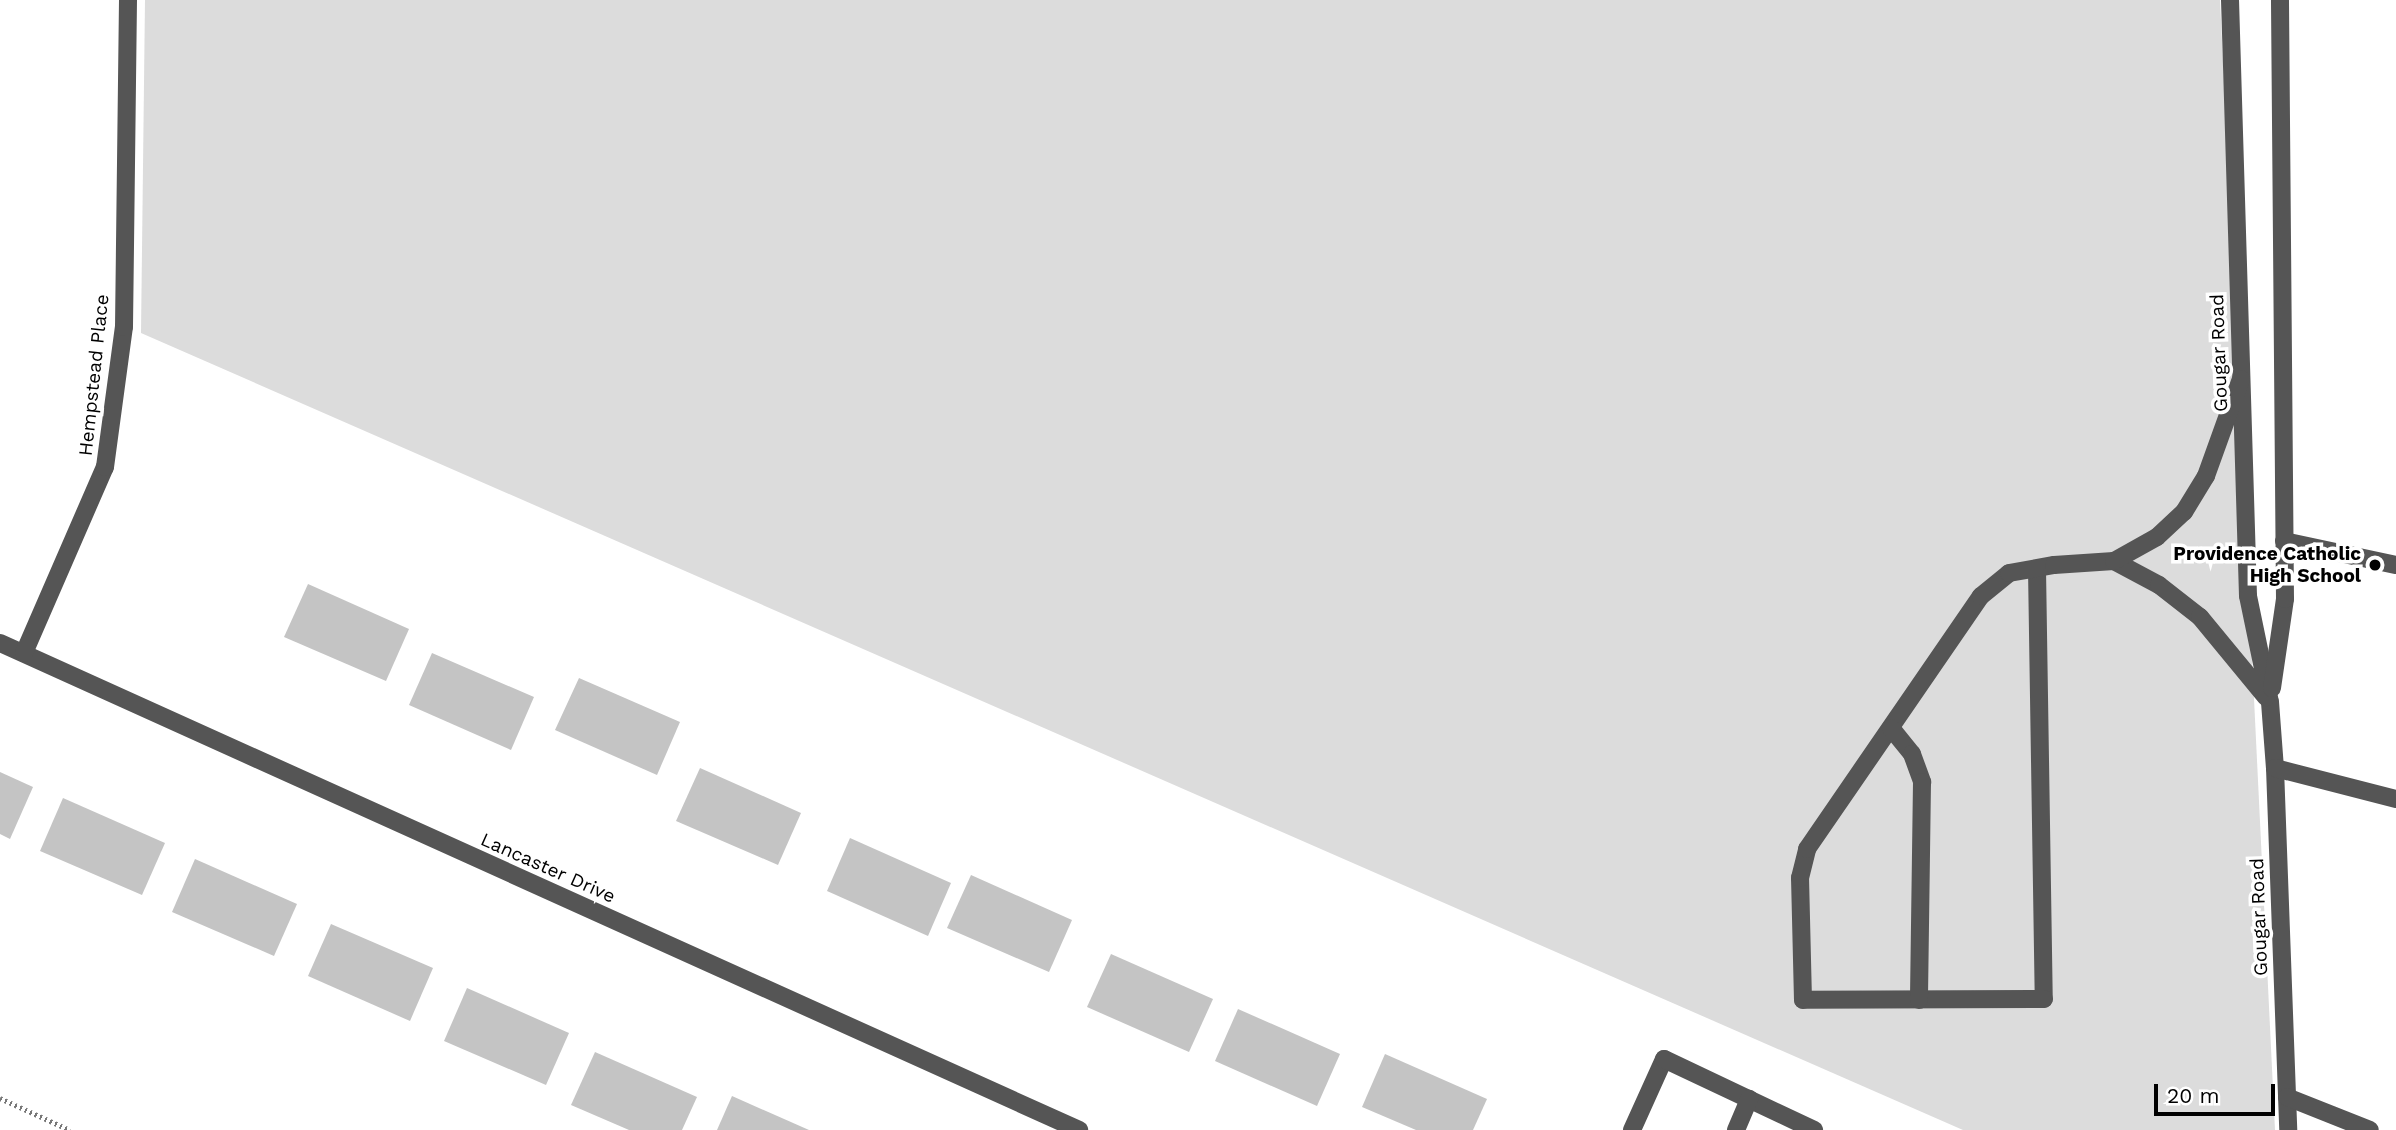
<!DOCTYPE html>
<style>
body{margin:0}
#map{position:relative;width:2396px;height:1130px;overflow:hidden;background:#fff;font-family:"Work Sans",sans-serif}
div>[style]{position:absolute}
.green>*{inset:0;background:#dcdcdc}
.building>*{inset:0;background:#c4c4c4}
.path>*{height:4.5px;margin-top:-2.25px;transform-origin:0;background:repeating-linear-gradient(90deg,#777 0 2px,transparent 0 5.5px)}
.minor>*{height:18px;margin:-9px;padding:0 9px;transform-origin:9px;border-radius:9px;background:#555}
.dots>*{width:19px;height:19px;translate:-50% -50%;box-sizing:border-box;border:4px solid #fff;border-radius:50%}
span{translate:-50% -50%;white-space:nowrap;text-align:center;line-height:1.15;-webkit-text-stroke:7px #fff;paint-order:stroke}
.street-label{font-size:19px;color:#000}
.poi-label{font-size:19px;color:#000;font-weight:700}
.right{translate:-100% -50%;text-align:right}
.scale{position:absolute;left:2154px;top:1084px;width:121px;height:32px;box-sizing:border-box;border:4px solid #000;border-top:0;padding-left:9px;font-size:21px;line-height:24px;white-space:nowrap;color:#000;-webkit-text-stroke:5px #fff;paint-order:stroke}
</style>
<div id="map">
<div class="green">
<i style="clip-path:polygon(145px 0,2220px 0,2275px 1130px,1963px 1130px,141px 333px)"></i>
</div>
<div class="building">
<i style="clip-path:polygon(308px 584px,409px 629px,386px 681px,284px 637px)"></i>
<i style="clip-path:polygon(432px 653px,534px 697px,511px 750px,409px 705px)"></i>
<i style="clip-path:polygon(579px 678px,680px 722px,657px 775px,555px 730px)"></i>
<i style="clip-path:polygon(700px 768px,801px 813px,778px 865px,676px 821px)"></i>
<i style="clip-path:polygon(0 772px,33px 787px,10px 839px,0 834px)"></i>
<i style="clip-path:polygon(63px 798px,165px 843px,142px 895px,40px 851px)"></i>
<i style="clip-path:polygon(850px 838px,951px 883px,928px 936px,827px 891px)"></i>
<i style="clip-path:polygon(195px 859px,297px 904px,274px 956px,172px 912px)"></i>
<i style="clip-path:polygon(971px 875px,1072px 920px,1049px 972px,947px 928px)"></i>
<i style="clip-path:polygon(331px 924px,433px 968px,410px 1021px,308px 976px)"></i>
<i style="clip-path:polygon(1111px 954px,1213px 999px,1189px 1052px,1087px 1007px)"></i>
<i style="clip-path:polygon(467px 988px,569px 1033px,546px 1085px,444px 1041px)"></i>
<i style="clip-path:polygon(1238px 1009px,1340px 1054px,1317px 1106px,1215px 1061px)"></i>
<i style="clip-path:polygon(595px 1052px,697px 1097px,682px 1130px,629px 1130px,571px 1105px)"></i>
<i style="clip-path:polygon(1385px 1054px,1487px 1099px,1473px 1130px,1416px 1130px,1362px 1107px)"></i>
<i style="clip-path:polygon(732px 1096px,809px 1130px,717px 1130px)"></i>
</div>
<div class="path">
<i style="left:0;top:1098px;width:77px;rotate:24.6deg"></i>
</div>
<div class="minor">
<i style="left:2230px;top:0;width:596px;rotate:88.27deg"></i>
<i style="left:2248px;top:596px;width:108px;rotate:78.3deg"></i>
<i style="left:2270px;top:702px;width:66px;rotate:85.7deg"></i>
<i style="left:2275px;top:768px;width:362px;rotate:87.9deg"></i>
<i style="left:2284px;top:541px;width:115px;rotate:12.1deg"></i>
<i style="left:2114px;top:561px;width:51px;rotate:28.1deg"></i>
<i style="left:2159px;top:585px;width:52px;rotate:38deg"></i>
<i style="left:2200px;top:617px;width:104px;rotate:50.5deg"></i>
<i style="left:2037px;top:569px;width:430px;rotate:89.1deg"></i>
<i style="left:2044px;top:999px;width:241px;rotate:179.8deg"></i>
<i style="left:1803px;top:1000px;width:122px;rotate:-91.4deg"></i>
<i style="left:1800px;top:878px;width:30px;rotate:-76deg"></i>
<i style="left:1807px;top:849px;width:307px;rotate:-55.5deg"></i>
<i style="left:1981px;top:596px;width:36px;rotate:-39deg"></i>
<i style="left:2009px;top:573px;width:46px;rotate:-10.1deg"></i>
<i style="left:2054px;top:565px;width:60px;rotate:-3.8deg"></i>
<i style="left:2114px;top:561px;width:49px;rotate:-29.2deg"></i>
<i style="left:2157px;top:537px;width:37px;rotate:-43deg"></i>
<i style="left:2184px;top:512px;width:42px;rotate:-58.6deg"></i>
<i style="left:2206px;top:476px;width:103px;rotate:-70.2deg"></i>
<i style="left:0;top:643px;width:1184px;rotate:24.29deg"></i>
<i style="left:24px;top:653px;width:203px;rotate:-66.5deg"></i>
<i style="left:105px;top:467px;width:141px;rotate:-82.3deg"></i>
<i style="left:124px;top:327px;width:327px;rotate:-89.3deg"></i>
<i style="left:2272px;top:688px;width:90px;rotate:-81.7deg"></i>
<i style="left:2285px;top:599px;width:599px;rotate:-90.48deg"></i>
<i style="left:1891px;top:728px;width:33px;rotate:51deg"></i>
<i style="left:1912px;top:754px;width:30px;rotate:70deg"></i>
<i style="left:1922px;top:782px;width:218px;rotate:90.8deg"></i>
<i style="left:2275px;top:768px;width:125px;rotate:14.4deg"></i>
<i style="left:2287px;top:1097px;width:89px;rotate:21.7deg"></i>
<i style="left:1632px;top:1130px;width:78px;rotate:-65.7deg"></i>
<i style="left:1664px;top:1059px;width:166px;rotate:25.3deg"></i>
<i style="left:1736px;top:1130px;width:34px;rotate:-67deg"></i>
</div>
<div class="dots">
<i style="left:2375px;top:565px;background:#000"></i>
</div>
<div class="street-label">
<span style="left:2219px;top:353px;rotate:-92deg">Gougar Road</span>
<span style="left:94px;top:375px;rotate:-84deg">Hempstead Place</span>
<span style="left:548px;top:868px;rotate:24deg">Lancaster Drive</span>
<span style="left:2259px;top:917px;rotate:-92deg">Gougar Road</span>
</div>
<div class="poi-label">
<span class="right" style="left:2361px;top:565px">Providence Catholic<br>High School</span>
</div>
<div class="scale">20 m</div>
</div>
